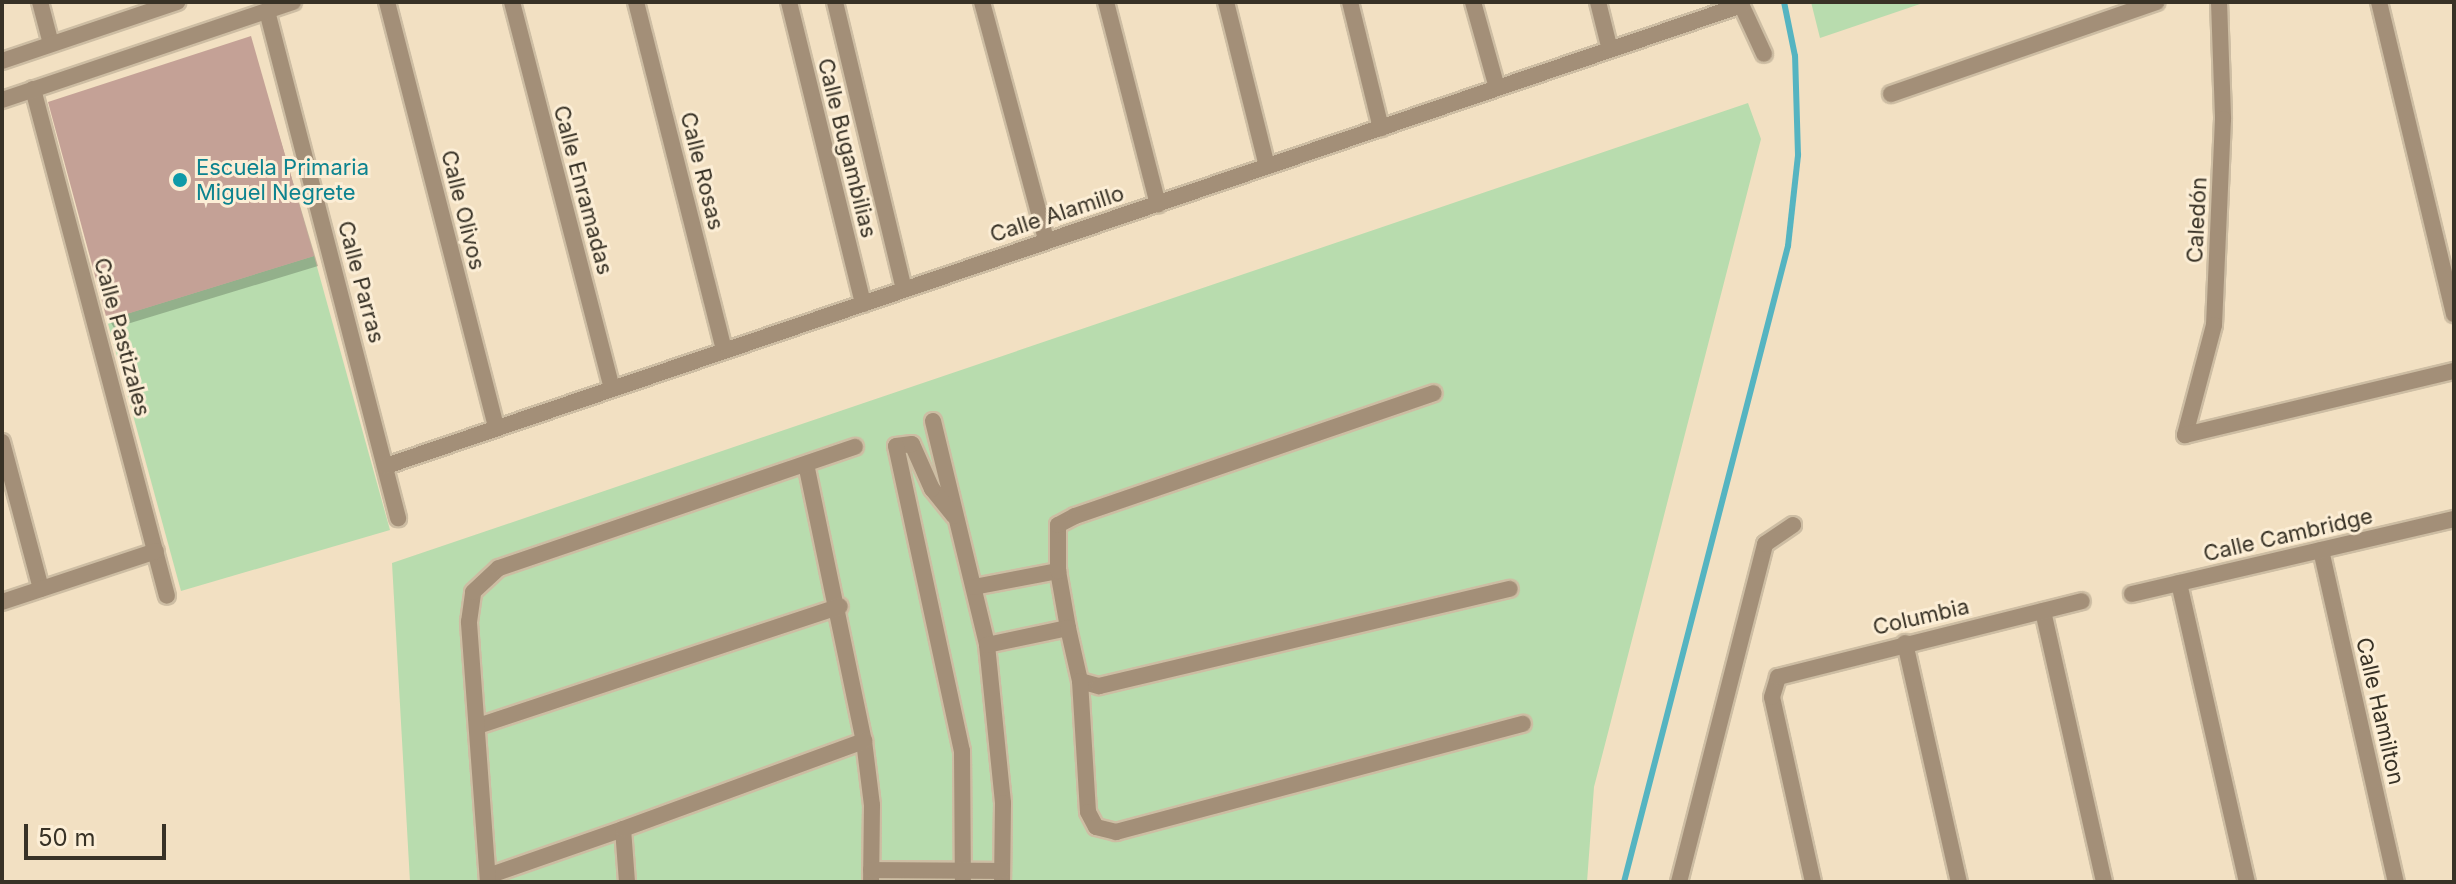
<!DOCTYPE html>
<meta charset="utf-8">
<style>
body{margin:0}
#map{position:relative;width:2456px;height:884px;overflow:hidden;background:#f2e0c2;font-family:Inter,sans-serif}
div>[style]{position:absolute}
.green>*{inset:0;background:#b8dcae}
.shadow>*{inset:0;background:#0003}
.stream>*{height:6px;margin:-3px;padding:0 3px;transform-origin:3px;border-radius:3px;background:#55b4c1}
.building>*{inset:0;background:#c4a196}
.roads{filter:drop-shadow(2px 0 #cdbda3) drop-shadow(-2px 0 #cdbda3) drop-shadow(0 2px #cdbda3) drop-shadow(0 -2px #cdbda3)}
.minor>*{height:16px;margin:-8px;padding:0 8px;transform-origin:8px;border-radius:8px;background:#a38f78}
.tertiary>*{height:16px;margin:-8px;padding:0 8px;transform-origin:8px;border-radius:8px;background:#a38f78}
.dots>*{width:22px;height:22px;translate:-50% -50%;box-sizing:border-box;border:4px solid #fceed6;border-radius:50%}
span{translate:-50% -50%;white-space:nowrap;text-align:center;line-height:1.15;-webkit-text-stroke:6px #fceed6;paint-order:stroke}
.street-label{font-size:22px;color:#383226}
.culture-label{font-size:22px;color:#0d838f}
.left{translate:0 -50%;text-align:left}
.frame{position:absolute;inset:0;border:4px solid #383226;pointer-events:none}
.scale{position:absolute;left:24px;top:824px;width:142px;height:36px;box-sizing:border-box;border:4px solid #383226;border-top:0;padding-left:10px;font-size:24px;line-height:28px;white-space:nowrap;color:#383226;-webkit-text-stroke:6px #fceed6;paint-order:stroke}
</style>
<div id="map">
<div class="green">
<i style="clip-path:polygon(1811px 2px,1926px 2px,1820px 38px)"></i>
<i style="clip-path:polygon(1748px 103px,1761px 139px,1594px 787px,1587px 882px,410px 882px,392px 563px)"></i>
<i style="clip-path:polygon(314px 256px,390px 530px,181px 591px,107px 320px)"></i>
</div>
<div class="shadow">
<i style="clip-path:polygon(250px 38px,318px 266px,114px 328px,109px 319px)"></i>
</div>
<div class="stream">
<i style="left:1624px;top:882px;width:657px;rotate:-75.54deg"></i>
<i style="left:1788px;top:246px;width:92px;rotate:-83.7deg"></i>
<i style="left:1798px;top:155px;width:99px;rotate:-91.7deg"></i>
<i style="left:1795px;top:56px;width:55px;rotate:-101.5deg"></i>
</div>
<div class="building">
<i style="clip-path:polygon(251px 36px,314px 256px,107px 320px,48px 102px)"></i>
</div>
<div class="roads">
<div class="minor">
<i style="left:40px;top:2px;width:43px;rotate:75.3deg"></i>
<i style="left:387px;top:2px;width:440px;rotate:75.6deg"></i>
<i style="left:512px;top:2px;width:399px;rotate:75.5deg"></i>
<i style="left:636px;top:2px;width:359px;rotate:75.8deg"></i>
<i style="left:789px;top:2px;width:311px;rotate:76.2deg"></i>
<i style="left:835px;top:2px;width:295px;rotate:76.5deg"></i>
<i style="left:982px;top:2px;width:246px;rotate:74.9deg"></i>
<i style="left:1106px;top:2px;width:209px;rotate:75.6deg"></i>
<i style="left:1226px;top:2px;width:169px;rotate:76deg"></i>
<i style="left:1350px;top:2px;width:130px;rotate:76.2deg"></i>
<i style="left:1473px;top:2px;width:89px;rotate:74.4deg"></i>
<i style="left:1598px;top:2px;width:49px;rotate:76deg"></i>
<i style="left:1740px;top:2px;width:57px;rotate:65.2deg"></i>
<i style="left:2219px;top:2px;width:117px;rotate:88deg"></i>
<i style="left:2223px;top:119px;width:206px;rotate:92.5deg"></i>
<i style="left:2214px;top:325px;width:114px;rotate:104.8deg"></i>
<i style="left:2185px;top:435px;width:277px;rotate:-13.4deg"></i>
<i style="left:2379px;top:2px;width:321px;rotate:76.5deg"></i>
<i style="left:267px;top:11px;width:524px;rotate:75.51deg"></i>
<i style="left:33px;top:89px;width:524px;rotate:75.2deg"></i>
<i style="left:1891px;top:94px;width:281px;rotate:-19.1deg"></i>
<i style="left:933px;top:421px;width:230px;rotate:76.4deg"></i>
<i style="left:987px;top:645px;width:159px;rotate:84.2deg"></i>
<i style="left:1003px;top:803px;width:79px;rotate:90.7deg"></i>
<i style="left:2px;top:442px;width:152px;rotate:75.1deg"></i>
<i style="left:806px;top:464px;width:283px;rotate:78.2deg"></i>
<i style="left:864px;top:741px;width:64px;rotate:82.9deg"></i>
<i style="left:872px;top:805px;width:77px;rotate:90.7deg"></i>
<i style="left:386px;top:466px;width:1432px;rotate:-18.78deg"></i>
<i style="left:954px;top:516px;width:35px;rotate:-129deg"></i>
<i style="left:932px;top:489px;width:49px;rotate:-114deg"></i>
<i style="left:912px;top:444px;width:16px;rotate:173deg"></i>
<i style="left:896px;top:446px;width:312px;rotate:77.8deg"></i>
<i style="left:962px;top:751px;width:131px;rotate:89.6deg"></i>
<i style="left:2321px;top:550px;width:340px;rotate:77.3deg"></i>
<i style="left:1058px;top:571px;width:58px;rotate:80deg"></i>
<i style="left:2179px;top:583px;width:307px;rotate:77.2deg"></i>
<i style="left:974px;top:587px;width:86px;rotate:-10.8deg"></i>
<i style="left:1058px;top:571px;width:46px;rotate:-90deg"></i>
<i style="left:1058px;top:525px;width:19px;rotate:-28deg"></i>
<i style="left:1075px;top:516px;width:379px;rotate:-18.9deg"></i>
<i style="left:2132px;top:594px;width:331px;rotate:-13.1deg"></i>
<i style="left:2px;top:602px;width:162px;rotate:-18.3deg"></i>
<i style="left:2043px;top:611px;width:278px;rotate:77.3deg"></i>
<i style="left:1905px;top:643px;width:245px;rotate:77.3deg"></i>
<i style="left:987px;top:645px;width:83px;rotate:-11.9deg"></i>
<i style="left:1068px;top:628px;width:54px;rotate:77.2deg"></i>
<i style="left:1080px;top:681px;width:20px;rotate:15deg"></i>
<i style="left:1099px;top:686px;width:422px;rotate:-13.3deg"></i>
<i style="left:1080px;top:681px;width:131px;rotate:86.5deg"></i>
<i style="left:1088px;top:812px;width:17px;rotate:62deg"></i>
<i style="left:1096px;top:827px;width:21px;rotate:14deg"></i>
<i style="left:1116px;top:832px;width:421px;rotate:-14.9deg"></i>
<i style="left:478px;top:726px;width:381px;rotate:-18.3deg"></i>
<i style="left:871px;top:870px;width:131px;rotate:0.4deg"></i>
<i style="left:488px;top:876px;width:143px;rotate:-19.2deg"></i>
<i style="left:488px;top:882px;width:261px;rotate:-94.2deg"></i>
<i style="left:469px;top:622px;width:30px;rotate:-82deg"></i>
<i style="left:473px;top:592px;width:35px;rotate:-43deg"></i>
<i style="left:499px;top:568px;width:376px;rotate:-18.8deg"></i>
<i style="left:627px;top:882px;width:53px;rotate:-94.3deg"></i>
<i style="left:623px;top:829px;width:257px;rotate:-20.1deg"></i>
<i style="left:1679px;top:882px;width:349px;rotate:-75.7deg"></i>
<i style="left:1765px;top:544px;width:34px;rotate:-34deg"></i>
<i style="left:1813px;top:882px;width:189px;rotate:-102.5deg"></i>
<i style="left:1772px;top:697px;width:21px;rotate:-73deg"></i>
<i style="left:1778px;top:677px;width:313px;rotate:-14deg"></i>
</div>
<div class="tertiary">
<i style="left:2px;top:61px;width:185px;rotate:-18.6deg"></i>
<i style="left:2px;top:100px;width:307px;rotate:-18.6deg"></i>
</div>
</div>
<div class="dots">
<i style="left:180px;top:180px;background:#0f9aa8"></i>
</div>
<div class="street-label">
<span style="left:847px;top:148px;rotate:76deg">Calle Bugambilias</span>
<span style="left:702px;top:171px;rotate:76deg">Calle Rosas</span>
<span style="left:583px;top:190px;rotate:75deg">Calle Enramadas</span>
<span style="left:463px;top:210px;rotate:76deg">Calle Olivos</span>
<span style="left:1057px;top:214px;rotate:-18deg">Calle Alamillo</span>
<span style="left:2197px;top:220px;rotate:-87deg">Caledón</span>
<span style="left:361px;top:282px;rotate:75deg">Calle Parras</span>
<span style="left:122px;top:337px;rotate:75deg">Calle Pastizales</span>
<span style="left:2288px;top:535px;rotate:-13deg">Calle Cambridge</span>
<span style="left:1921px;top:617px;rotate:-13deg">Columbia</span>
<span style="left:2380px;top:711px;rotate:77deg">Calle Hamilton</span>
</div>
<div class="culture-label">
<span class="left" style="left:196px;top:180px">Escuela Primaria<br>Miguel Negrete</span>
</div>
<div class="frame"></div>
<div class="scale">50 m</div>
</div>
